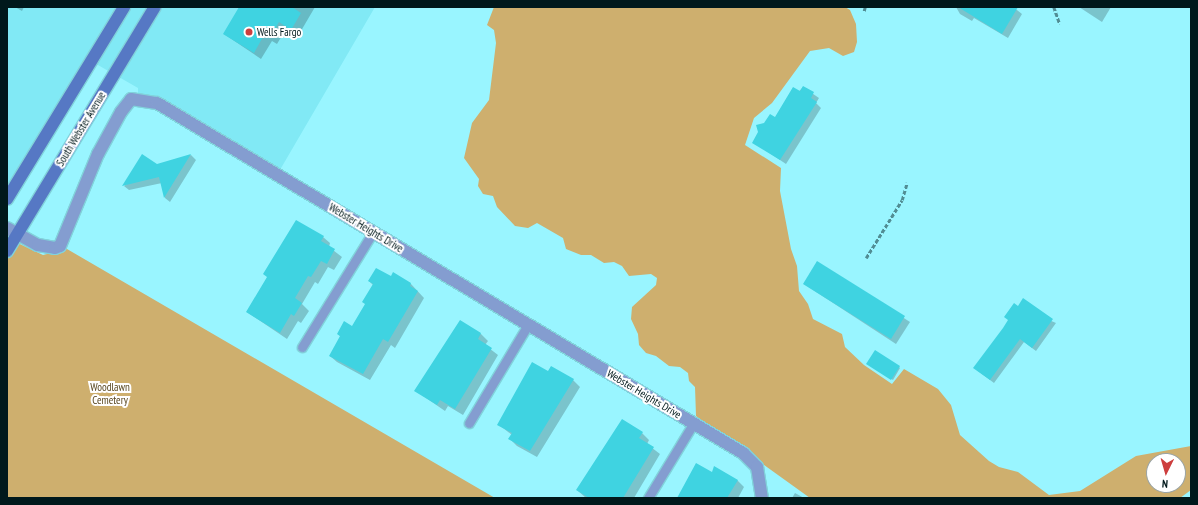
<!DOCTYPE html>
<style>
body{margin:0}
#map{position:relative;width:1198px;height:505px;overflow:hidden;background:#99f5ff;font-family:"PT Sans Narrow",sans-serif}
div>[style]{position:absolute}
.built>*{inset:0;background:#81e9f5}
.green>*{inset:0;background:#ceaf6e}
.shadow>*{inset:0;background:#0003}
.building>*{inset:0;background:#3fd3e1}
.path>*{height:2.5px;margin-top:-1.25px;transform-origin:0;background:repeating-linear-gradient(90deg,#518d94 0 4px,transparent 0 6px)}
.roads{filter:drop-shadow(1px 0 #81d2db) drop-shadow(-1px 0 #81d2db) drop-shadow(0 1px #81d2db) drop-shadow(0 -1px #81d2db)}
.lane>*{height:9px;margin:-4.5px;padding:0 4.5px;transform-origin:4.5px;border-radius:4.5px;background:#849dd0}
.street>*{height:12px;margin:-6px;padding:0 6px;transform-origin:6px;border-radius:6px;background:#849dd0}
.secondary>*{height:12px;margin:-6px;padding:0 6px;transform-origin:6px;border-radius:6px;background:#5678c4}
.dots>*{width:11px;height:11px;translate:-50% -50%;box-sizing:border-box;border:2px solid #fff;border-radius:50%}
span{translate:-50% -50%;white-space:nowrap;text-align:center;line-height:1.15;-webkit-text-stroke:4px #fff;paint-order:stroke}
.poi-label{font-size:11px;color:#00181b}
.left{translate:0 -50%;text-align:left}
.street-label{font-size:11px;color:#00181b}
.park-label{font-size:11px;color:#58461f}
.frame{position:absolute;inset:0;border:8px solid #00181b;pointer-events:none}
.north{position:absolute;left:1146px;top:453px;width:40px;height:40px;box-sizing:border-box;background:#fff;border:1px solid #99a3a4;border-radius:50%;rotate:185deg;font-size:11px;font-weight:700;line-height:16px;text-align:center;color:#00181b}
.north::after{content:'';display:block;margin:auto;width:14px;height:18px;background:#cd3e3e;clip-path:polygon(50% 0,100% 100%,50% 72%,0 100%)}
</style>
<div id="map">
<div class="built">
<i style="clip-path:polygon(7px 7px,375px 7px,277px 175px,157px 103px,138px 100px,138px 88px,91px 61px,7px 199px)"></i>
</div>
<div class="green">
<i style="clip-path:polygon(evenodd,494px 7px,845px 7px,850px 10px,856px 24px,857px 42px,854px 52px,843px 56px,829px 48px,810px 51px,772px 103px,754px 118px,745px 145px,781px 168px,780px 191px,791px 249px,797px 266px,799px 291px,808px 304px,813px 319px,842px 334px,845px 347px,864px 365px,892px 384px,904px 369px,938px 389px,951px 405px,960px 435px,989px 461px,999px 467px,1018px 472px,1049px 495px,1080px 491px,1136px 456px,1191px 446px,1191px 490px,1180px 498px,810px 498px,696px 416px,695px 387px,689px 381px,688px 373px,680px 367px,669px 366px,656px 356px,646px 353px,639px 345px,638px 334px,631px 319px,632px 307px,656px 285px,657px 278px,651px 274px,629px 276px,622px 266px,614px 262px,604px 263px,591px 255px,581px 255px,566px 249px,563px 238px,537px 223px,528px 228px,515px 226px,497px 207px,493px 196px,483px 194px,478px 186px,479px 179px,464px 158px,472px 123px,489px 100px,496px 43px,494px 30px,487px 25px,494px 7px,1154px 461px,1178px 461px,1178px 485px,1154px 485px,1154px 461px)"></i>
<i style="clip-path:polygon(7px 238px,43px 255px,67px 249px,495px 498px,7px 498px)"></i>
</div>
<div class="shadow">
<i style="clip-path:polygon(15px 7px,24px 7px,22px 11px)"></i>
<i style="clip-path:polygon(240px 7px,315px 7px,298px 36px,286px 29px,277px 44px,272px 41px,261px 59px,224px 34px)"></i>
<i style="clip-path:polygon(956px 7px,1013px 7px,1022px 14px,1008px 38px,974px 18px,972px 21px,960px 14px)"></i>
<i style="clip-path:polygon(1079px 7px,1111px 7px,1102px 22px)"></i>
<i style="clip-path:polygon(803px 87px,819px 98px,816px 103px,821px 108px,786px 164px,753px 142px,765px 124px,775px 118px)"></i>
<i style="clip-path:polygon(191px 155px,196px 160px,170px 202px,165px 198px,162px 183px,129px 190px,124px 186px,157px 165px)"></i>
<i style="clip-path:polygon(323px 237px,330px 243px,329px 247px,342px 257px,334px 270px,328px 267px,318px 284px,315px 282px,302px 304px,309px 311px,301px 323px,298px 321px,287px 339px,247px 312px,268px 277px)"></i>
<i style="clip-path:polygon(817px 262px,910px 322px,896px 344px,804px 284px)"></i>
<i style="clip-path:polygon(391px 277px,411px 284px,424px 298px,395px 348px,391px 345px,370px 380px,337px 362px,330px 356px,341px 337px,338px 334px,352px 327px,366px 304px,373px 285px,369px 281px)"></i>
<i style="clip-path:polygon(1018px 307px,1056px 323px,1036px 351px,1024px 342px,994px 383px,978px 371px)"></i>
<i style="clip-path:polygon(460px 322px,481px 334px,488px 341px,485px 345px,498px 355px,463px 415px,448px 406px,445px 411px,416px 391px)"></i>
<i style="clip-path:polygon(869px 365px,899px 367px,900px 368px,893px 380px)"></i>
<i style="clip-path:polygon(548px 372px,573px 380px,580px 387px,537px 457px,517px 446px,510px 439px,512px 435px,498px 424px)"></i>
<i style="clip-path:polygon(642px 433px,649px 440px,647px 444px,660px 454px,634px 498px,586px 498px,577px 490px)"></i>
<i style="clip-path:polygon(712px 473px,737px 480px,744px 487px,738px 498px,678px 498px)"></i>
<i style="clip-path:polygon(795px 493px,804px 498px,792px 498px)"></i>
</div>
<div class="building">
<i style="clip-path:polygon(239px 7px,292px 7px,301px 13px,291px 30px,279px 22px,269px 38px,264px 35px,254px 53px,223px 34px)"></i>
<i style="clip-path:polygon(958px 7px,1018px 7px,1002px 34px)"></i>
<i style="clip-path:polygon(803px 86px,814px 92px,811px 98px,817px 102px,780px 160px,752px 143px,758px 132px,756px 125px,764px 123px,770px 114px,775px 117px,793px 87px,800px 91px)"></i>
<i style="clip-path:polygon(142px 154px,157px 164px,191px 154px,164px 198px,159px 177px,122px 186px)"></i>
<i style="clip-path:polygon(296px 220px,324px 236px,321px 241px,335px 249px,327px 264px,321px 261px,311px 277px,308px 276px,295px 298px,302px 303px,294px 316px,291px 314px,280px 333px,246px 312px,267px 277px,263px 274px)"></i>
<i style="clip-path:polygon(817px 261px,905px 316px,891px 339px,803px 284px)"></i>
<i style="clip-path:polygon(376px 268px,391px 276px,393px 272px,411px 283px,410px 286px,418px 291px,388px 342px,383px 339px,363px 374px,329px 356px,340px 336px,337px 334px,344px 321px,352px 326px,365px 304px,362px 302px,373px 284px,368px 281px)"></i>
<i style="clip-path:polygon(1023px 298px,1053px 319px,1032px 348px,1020px 339px,990px 380px,973px 368px,1003px 328px,1008px 320px,1004px 317px,1014px 303px,1018px 306px)"></i>
<i style="clip-path:polygon(460px 320px,481px 333px,478px 339px,492px 348px,455px 409px,440px 400px,437px 405px,414px 391px)"></i>
<i style="clip-path:polygon(875px 350px,900px 366px,891px 380px,866px 364px)"></i>
<i style="clip-path:polygon(532px 362px,548px 371px,551px 366px,574px 379px,530px 451px,508px 439px,512px 433px,497px 425px)"></i>
<i style="clip-path:polygon(622px 419px,643px 432px,639px 438px,654px 447px,623px 498px,589px 498px,576px 490px)"></i>
<i style="clip-path:polygon(696px 463px,712px 472px,714px 466px,738px 480px,727px 498px,677px 498px)"></i>
</div>
<div class="path">
<i style="left:1054px;top:7px;width:18px;rotate:71deg"></i>
<i style="left:864px;top:11px;width:4px;rotate:-76deg"></i>
<i style="left:866px;top:258px;width:68px;rotate:-58.2deg"></i>
<i style="left:902px;top:200px;width:18px;rotate:-74deg"></i>
</div>
<div class="roads">
<div class="lane">
<i style="left:302px;top:347px;width:135px;rotate:-58.3deg"></i>
<i style="left:469px;top:423px;width:114px;rotate:-59deg"></i>
<i style="left:648px;top:498px;width:87px;rotate:-58.7deg"></i>
</div>
<div class="street">
<i style="left:7px;top:228px;width:35px;rotate:29deg"></i>
<i style="left:38px;top:245px;width:17px;rotate:10deg"></i>
<i style="left:55px;top:248px;width:5px;rotate:-22deg"></i>
<i style="left:60px;top:246px;width:100px;rotate:-67.6deg"></i>
<i style="left:98px;top:154px;width:48px;rotate:-61.3deg"></i>
<i style="left:121px;top:112px;width:16px;rotate:-52deg"></i>
<i style="left:131px;top:99px;width:26px;rotate:9deg"></i>
<i style="left:157px;top:103px;width:683px;rotate:30.85deg"></i>
<i style="left:743px;top:453px;width:20px;rotate:45deg"></i>
<i style="left:757px;top:467px;width:31px;rotate:81deg"></i>
</div>
<div class="secondary">
<i style="left:7px;top:199px;width:225px;rotate:-58.6deg"></i>
<i style="left:7px;top:251px;width:285px;rotate:-58.8deg"></i>
</div>
</div>
<div class="dots">
<i style="left:249px;top:32px;background:#cd3e3e"></i>
</div>
<div class="poi-label">
<span class="left" style="left:257px;top:32px">Wells Fargo</span>
</div>
<div class="street-label">
<span style="left:81px;top:129px;rotate:-59deg">South Webster Avenue</span>
<span style="left:366px;top:228px;rotate:31deg">Webster Heights Drive</span>
<span style="left:644px;top:394px;rotate:31deg">Webster Heights Drive</span>
</div>
<div class="park-label">
<span style="left:110px;top:394px">Woodlawn<br>Cemetery</span>
</div>
<div class="frame"></div>
<div class="north">N</div>
</div>
